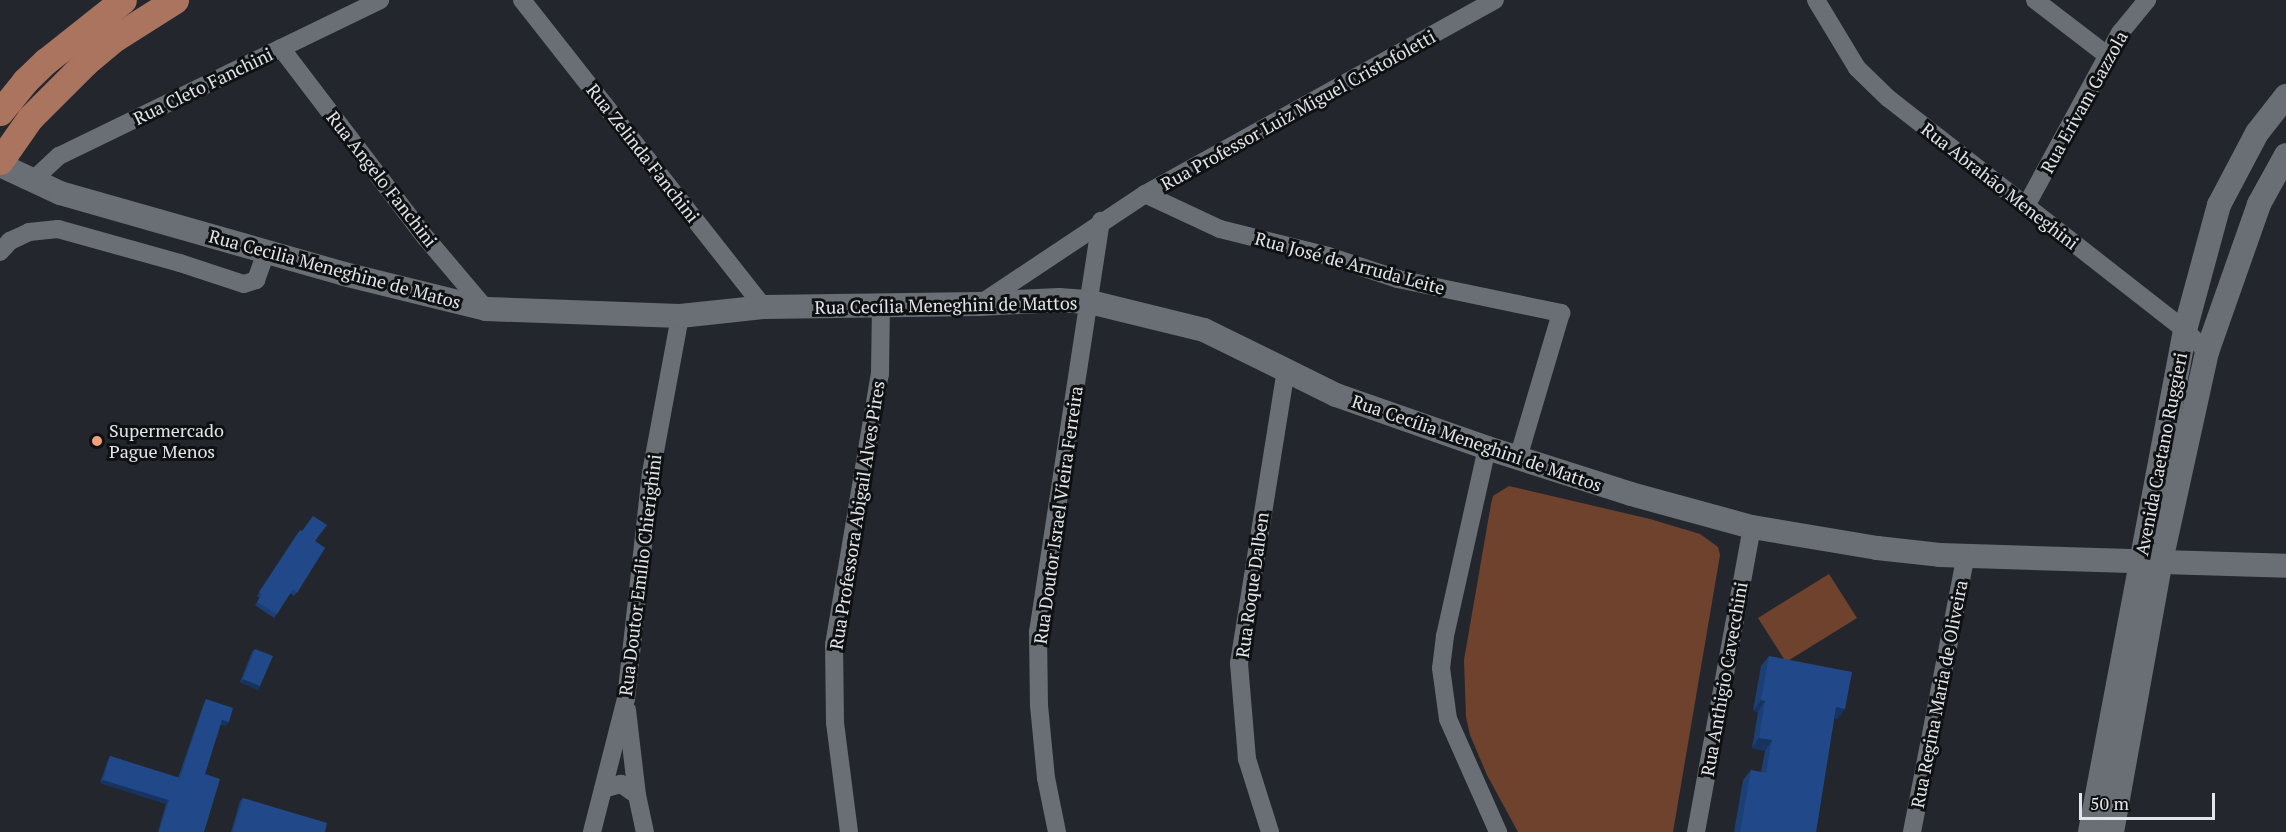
<!DOCTYPE html>
<meta charset="utf-8">
<style>
body{margin:0}
#map{position:relative;width:2286px;height:832px;overflow:hidden;background:#23272d;font-family:"PT Serif",serif}
div>[style]{position:absolute}
.green>*{inset:0;background:#6f422e}
.street>*{height:18px;margin:-9px;padding:0 9px;transform-origin:9px;border-radius:9px;background:#6a6e75}
.secondary>*{height:24px;margin:-12px;padding:0 12px;transform-origin:12px;border-radius:12px;background:#6a6e75}
.primary>*{height:27px;margin:-13.5px;padding:0 13.5px;transform-origin:13.5px;border-radius:13.5px;background:#aa745e}
.wall>*{inset:0;background:#1c3f76}
.shaded-wall>*{inset:0;background:#173360}
.building>*{inset:0;background:#214989}
.dots>*{width:16px;height:16px;translate:-50% -50%;box-sizing:border-box;border:3px solid #0e1012;border-radius:50%}
span{translate:-50% -50%;white-space:nowrap;text-align:center;line-height:1.15;-webkit-text-stroke:6px #0e1012;paint-order:stroke}
.street-label{font-size:18px;color:#e2e5e9}
.poi-label{font-size:18px;color:#e2e5e9}
.left{translate:0 -50%;text-align:left}
.scale{position:absolute;left:2079px;top:793px;width:136px;height:27px;box-sizing:border-box;border:3px solid #e2e5e9;border-top:0;padding-left:8px;font-size:18px;line-height:21px;white-space:nowrap;color:#e2e5e9;-webkit-text-stroke:4px #0e1012;paint-order:stroke}
</style>
<div id="map">
<div class="green">
<i style="clip-path:polygon(1509px 486px,1650px 519px,1700px 534px,1718px 547px,1720px 555px,1673px 832px,1518px 832px,1487px 775px,1470px 735px,1466px 717px,1464px 660px,1491px 504px,1493px 496px)"></i>
<i style="clip-path:polygon(1829px 574px,1857px 618px,1786px 662px,1758px 618px)"></i>
</div>
<div class="street">
<i style="left:522px;top:0;width:391px;rotate:51.8deg"></i>
<i style="left:1816px;top:0;width:79px;rotate:58.9deg"></i>
<i style="left:1857px;top:68px;width:43px;rotate:44.1deg"></i>
<i style="left:1888px;top:98px;width:377px;rotate:38deg"></i>
<i style="left:2185px;top:330px;width:31px;rotate:45deg"></i>
<i style="left:2035px;top:0;width:92px;rotate:37.5deg"></i>
<i style="left:281px;top:48px;width:239px;rotate:52.7deg"></i>
<i style="left:426px;top:238px;width:93px;rotate:49.8deg"></i>
<i style="left:32px;top:181px;width:37px;rotate:-43deg"></i>
<i style="left:59px;top:156px;width:357px;rotate:-25.9deg"></i>
<i style="left:1145px;top:194px;width:83px;rotate:25deg"></i>
<i style="left:1220px;top:229px;width:111px;rotate:14deg"></i>
<i style="left:1328px;top:256px;width:74px;rotate:18.2deg"></i>
<i style="left:1398px;top:279px;width:167px;rotate:11.8deg"></i>
<i style="left:1561px;top:313px;width:151px;rotate:106.5deg"></i>
<i style="left:2026px;top:206px;width:197px;rotate:-61.5deg"></i>
<i style="left:2120px;top:33px;width:43px;rotate:-50.7deg"></i>
<i style="left:0;top:252px;width:15px;rotate:-48deg"></i>
<i style="left:10px;top:241px;width:21px;rotate:-25deg"></i>
<i style="left:29px;top:232px;width:29px;rotate:-6deg"></i>
<i style="left:58px;top:229px;width:127px;rotate:15.6deg"></i>
<i style="left:180px;top:263px;width:67px;rotate:18.2deg"></i>
<i style="left:244px;top:284px;width:13px;rotate:-18deg"></i>
<i style="left:256px;top:280px;width:30px;rotate:-70deg"></i>
<i style="left:980px;top:304px;width:198px;rotate:-33.7deg"></i>
<i style="left:1145px;top:194px;width:400px;rotate:-29deg"></i>
<i style="left:1487px;top:448px;width:193px;rotate:102.6deg"></i>
<i style="left:1445px;top:636px;width:32px;rotate:97deg"></i>
<i style="left:1441px;top:668px;width:51px;rotate:82.2deg"></i>
<i style="left:1448px;top:719px;width:124px;rotate:66.1deg"></i>
<i style="left:627px;top:710px;width:86px;rotate:83.3deg"></i>
<i style="left:637px;top:795px;width:38px;rotate:78deg"></i>
<i style="left:603px;top:789px;width:19px;rotate:-16deg"></i>
<i style="left:621px;top:784px;width:19px;rotate:35deg"></i>
<i style="left:592px;top:832px;width:137px;rotate:-75.7deg"></i>
<i style="left:626px;top:699px;width:227px;rotate:-83.7deg"></i>
<i style="left:651px;top:473px;width:160px;rotate:-79.5deg"></i>
<i style="left:849px;top:832px;width:110px;rotate:-97.3deg"></i>
<i style="left:835px;top:723px;width:78px;rotate:-90.7deg"></i>
<i style="left:834px;top:645px;width:275px;rotate:-80.4deg"></i>
<i style="left:880px;top:374px;width:69px;rotate:-89.2deg"></i>
<i style="left:1057px;top:832px;width:55px;rotate:-101.5deg"></i>
<i style="left:1046px;top:778px;width:73px;rotate:-95.5deg"></i>
<i style="left:1039px;top:705px;width:73px;rotate:-90.8deg"></i>
<i style="left:1038px;top:632px;width:416px;rotate:-81.3deg"></i>
<i style="left:1270px;top:832px;width:77px;rotate:-107.5deg"></i>
<i style="left:1247px;top:759px;width:96px;rotate:-94.8deg"></i>
<i style="left:1239px;top:663px;width:296px;rotate:-80.9deg"></i>
<i style="left:1696px;top:832px;width:310px;rotate:-79.6deg"></i>
<i style="left:1912px;top:832px;width:282px;rotate:-79deg"></i>
</div>
<div class="secondary">
<i style="left:0;top:165px;width:66px;rotate:25deg"></i>
<i style="left:60px;top:193px;width:295px;rotate:15.9deg"></i>
<i style="left:344px;top:274px;width:146px;rotate:13.8deg"></i>
<i style="left:486px;top:309px;width:194px;rotate:2.1deg"></i>
<i style="left:680px;top:316px;width:84px;rotate:-6.1deg"></i>
<i style="left:764px;top:307px;width:215px;rotate:-0.8deg"></i>
<i style="left:979px;top:304px;width:80px;rotate:-2.9deg"></i>
<i style="left:1059px;top:300px;width:31px;rotate:4deg"></i>
<i style="left:1090px;top:302px;width:117px;rotate:13.8deg"></i>
<i style="left:1204px;top:330px;width:147px;rotate:26.2deg"></i>
<i style="left:1336px;top:395px;width:160px;rotate:19.3deg"></i>
<i style="left:1487px;top:448px;width:151px;rotate:17.7deg"></i>
<i style="left:1631px;top:494px;width:125px;rotate:15.3deg"></i>
<i style="left:1752px;top:527px;width:127px;rotate:9.5deg"></i>
<i style="left:1877px;top:548px;width:63px;rotate:6.3deg"></i>
<i style="left:1940px;top:555px;width:346px;rotate:1.8deg"></i>
<i style="left:2090px;top:832px;width:511px;rotate:-79.28deg"></i>
<i style="left:2185px;top:330px;width:130px;rotate:-74.8deg"></i>
<i style="left:2219px;top:205px;width:81px;rotate:-62.2deg"></i>
<i style="left:2257px;top:133px;width:47px;rotate:-51.9deg"></i>
<i style="left:2112px;top:832px;width:275px;rotate:-79.8deg"></i>
<i style="left:2161px;top:561px;width:214px;rotate:-77.6deg"></i>
<i style="left:2207px;top:352px;width:157px;rotate:-70.6deg"></i>
<i style="left:2259px;top:204px;width:56px;rotate:-61.1deg"></i>
</div>
<div class="primary">
<i style="left:0;top:112px;width:40px;rotate:-51deg"></i>
<i style="left:25px;top:81px;width:29px;rotate:-44deg"></i>
<i style="left:46px;top:61px;width:98px;rotate:-38.4deg"></i>
<i style="left:0;top:161px;width:52px;rotate:-55.1deg"></i>
<i style="left:30px;top:118px;width:78px;rotate:-45deg"></i>
<i style="left:85px;top:63px;width:39px;rotate:-40deg"></i>
<i style="left:115px;top:38px;width:71px;rotate:-32.3deg"></i>
</div>
<div class="wall">
<i style="clip-path:polygon(298px 533px,315px 541px,325px 548px,294px 596px,290px 593px,274px 618px,255px 605px,260px 598px,257px 596px)"></i>
<i style="clip-path:polygon(255px 649px,260px 686px,258px 690px,240px 682px,252px 652px)"></i>
<i style="clip-path:polygon(1769px 656px,1838px 719px,1834px 718px,1816px 832px,1734px 832px,1743px 780px,1751px 770px,1761px 772px,1765px 751px,1752px 748px,1758px 712px,1753px 711px,1761px 666px)"></i>
<i style="clip-path:polygon(206px 699px,226px 726px,220px 724px,205px 774px,204px 832px,158px 832px,166px 804px,100px 783px,108px 760px,110px 756px,178px 778px,204px 703px)"></i>
<i style="clip-path:polygon(243px 798px,325px 832px,231px 832px,240px 801px)"></i>
</div>
<div class="shaded-wall">
<i style="clip-path:polygon(243px 679px,260px 686px,258px 690px,240px 682px)"></i>
<i style="clip-path:polygon(1761px 700px,1765px 701px,1758px 712px,1753px 711px)"></i>
<i style="clip-path:polygon(1836px 707px,1845px 709px,1838px 719px,1828px 717px)"></i>
<i style="clip-path:polygon(222px 720px,229px 722px,226px 726px,219px 723px)"></i>
<i style="clip-path:polygon(1759px 738px,1772px 740px,1765px 751px,1752px 748px)"></i>
<i style="clip-path:polygon(103px 780px,169px 800px,166px 804px,100px 783px)"></i>
</div>
<div class="building">
<i style="clip-path:polygon(313px 516px,327px 525px,315px 541px,325px 548px,297px 593px,293px 589px,277px 614px,257px 602px,262px 594px,259px 592px,300px 530px,302px 531px)"></i>
<i style="clip-path:polygon(255px 649px,273px 656px,260px 686px,243px 679px)"></i>
<i style="clip-path:polygon(1769px 656px,1852px 672px,1845px 709px,1836px 707px,1816px 832px,1740px 832px,1751px 770px,1766px 773px,1772px 740px,1759px 738px,1765px 701px,1761px 700px)"></i>
<i style="clip-path:polygon(206px 699px,233px 708px,229px 722px,222px 720px,205px 774px,220px 779px,204px 832px,159px 832px,169px 800px,103px 780px,110px 756px,180px 778px)"></i>
<i style="clip-path:polygon(243px 798px,327px 823px,325px 832px,233px 832px)"></i>
</div>
<div class="dots">
<i style="left:97px;top:441px;background:#f2a17e"></i>
</div>
<div class="street-label">
<span style="left:203px;top:86px;rotate:-26deg">Rua Cleto Fanchini</span>
<span style="left:2084px;top:102px;rotate:-61deg">Rua Erivam Gazzola</span>
<span style="left:1298px;top:110px;rotate:-29deg">Rua Professor Luiz Miguel Cristofoletti</span>
<span style="left:643px;top:153px;rotate:52deg">Rua Zelinda Fanchini</span>
<span style="left:382px;top:179px;rotate:52deg">Rua Angelo Fanchini</span>
<span style="left:2000px;top:186px;rotate:38deg">Rua Abrahão Meneghini</span>
<span style="left:1350px;top:263px;rotate:15deg">Rua José de Arruda Leite</span>
<span style="left:335px;top:269px;rotate:15deg">Rua Cecilia Meneghine de Matos</span>
<span style="left:946px;top:305px;rotate:-1deg">Rua Cecília Meneghini de Mattos</span>
<span style="left:1477px;top:443px;rotate:19deg">Rua Cecília Meneghini de Mattos</span>
<span style="left:2161px;top:454px;rotate:-79deg">Avenida Caetano Ruggieri</span>
<span style="left:857px;top:515px;rotate:-81deg">Rua Professora Abigail Alves Pires</span>
<span style="left:1058px;top:515px;rotate:-82deg">Rua Doutor Israel Vieira Ferreira</span>
<span style="left:640px;top:575px;rotate:-83deg">Rua Doutor Emílio Chierighini</span>
<span style="left:1252px;top:585px;rotate:-82deg">Rua Roque Dalben</span>
<span style="left:1724px;top:679px;rotate:-80deg">Rua Anthigio Cavecchini</span>
<span style="left:1939px;top:694px;rotate:-79deg">Rua Regina Maria de Oliveira</span>
</div>
<div class="poi-label">
<span class="left" style="left:109px;top:441px">Supermercado<br>Pague Menos</span>
</div>
<div class="scale">50 m</div>
</div>
